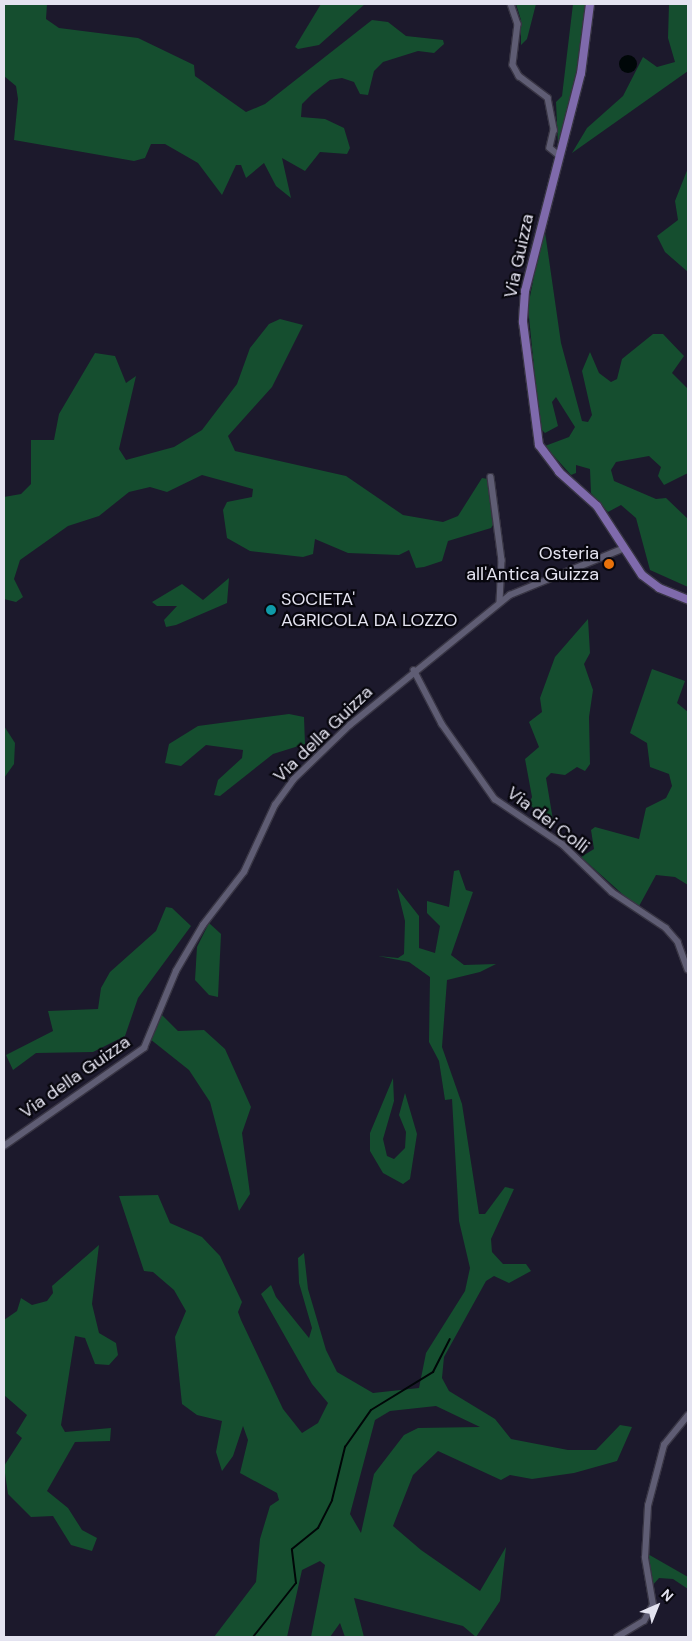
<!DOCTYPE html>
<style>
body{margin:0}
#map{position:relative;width:692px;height:1641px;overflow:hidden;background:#1c192c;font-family:"DM Sans",sans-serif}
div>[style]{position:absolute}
.forest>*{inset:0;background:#154e2f}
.water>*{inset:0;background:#000708}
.round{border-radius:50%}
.stream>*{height:2px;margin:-1px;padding:0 1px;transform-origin:1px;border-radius:1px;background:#000708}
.roads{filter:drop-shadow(1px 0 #383544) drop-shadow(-1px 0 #383544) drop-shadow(0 1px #383544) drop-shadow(0 -1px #383544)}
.minor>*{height:5.5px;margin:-2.75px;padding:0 2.75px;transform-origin:2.75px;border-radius:2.75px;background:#5f5d74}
.major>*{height:8px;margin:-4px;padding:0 4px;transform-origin:4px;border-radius:4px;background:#7f6aac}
.dots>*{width:14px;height:14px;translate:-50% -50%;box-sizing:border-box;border:2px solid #07060d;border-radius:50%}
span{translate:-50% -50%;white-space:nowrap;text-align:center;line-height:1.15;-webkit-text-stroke:4.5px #07060d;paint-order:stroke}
.street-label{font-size:18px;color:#e4e3f0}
.poi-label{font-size:18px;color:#e4e3f0}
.right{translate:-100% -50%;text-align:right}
.left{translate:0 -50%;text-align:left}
.frame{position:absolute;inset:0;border:5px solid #e4e3f0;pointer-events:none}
.north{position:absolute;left:632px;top:1581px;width:50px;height:50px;-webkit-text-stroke:4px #07060d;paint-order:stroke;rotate:44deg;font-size:14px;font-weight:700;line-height:20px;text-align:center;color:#e4e3f0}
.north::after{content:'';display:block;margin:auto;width:18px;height:22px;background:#e4e3f0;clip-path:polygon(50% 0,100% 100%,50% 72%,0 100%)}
</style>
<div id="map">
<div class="forest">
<i style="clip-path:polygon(4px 4px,47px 4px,46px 19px,59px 28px,138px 38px,194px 65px,195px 76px,246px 112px,265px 104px,372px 20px,388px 22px,406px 36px,443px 40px,444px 44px,434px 53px,418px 51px,383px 62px,374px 71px,368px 95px,360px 94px,354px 82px,342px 78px,330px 80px,312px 94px,302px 104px,301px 117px,325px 119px,344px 128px,350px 148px,347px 154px,320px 152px,305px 171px,282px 158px,291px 198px,276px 186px,264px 163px,246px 178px,241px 165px,236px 165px,222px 195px,198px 163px,165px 144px,151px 144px,145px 158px,134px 161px,14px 140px,18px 99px,16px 86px,4px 76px)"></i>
<i style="clip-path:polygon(321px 4px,365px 4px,319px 45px,298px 49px,295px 47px)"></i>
<i style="clip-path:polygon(516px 4px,536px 4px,527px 39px,521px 45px,521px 20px)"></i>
<i style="clip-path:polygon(573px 4px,587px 4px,582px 51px,558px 145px,556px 102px,562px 96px)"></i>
<i style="clip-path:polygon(669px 4px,688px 4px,688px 71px,572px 153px,587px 128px,623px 96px,643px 57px,657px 67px,675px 62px,668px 38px)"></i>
<i style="clip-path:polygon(688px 168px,688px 272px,665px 252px,657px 236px,678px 220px,675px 201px)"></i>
<i style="clip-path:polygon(544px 225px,561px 343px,582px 421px,588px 422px,592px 415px,582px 371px,590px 352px,599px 373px,611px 382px,617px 379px,622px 359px,653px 334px,663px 334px,684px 356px,672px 373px,688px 389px,688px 473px,664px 485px,658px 476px,661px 467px,649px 456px,616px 462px,611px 470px,614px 481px,656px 499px,666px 498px,688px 519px,688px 587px,650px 570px,636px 518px,621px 505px,608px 512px,591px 493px,590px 469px,576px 465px,576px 473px,571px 475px,545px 446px,569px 437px,575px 427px,556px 397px,552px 402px,558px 426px,545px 433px,540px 428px,528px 307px)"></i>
<i style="clip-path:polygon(280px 319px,303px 325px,272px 387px,228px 436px,235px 451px,346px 476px,403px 515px,443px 522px,458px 516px,482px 478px,488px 479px,496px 520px,491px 528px,448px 541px,442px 561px,424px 567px,416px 568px,409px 550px,399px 555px,348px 553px,315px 539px,313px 554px,303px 557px,250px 551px,227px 538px,223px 510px,227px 502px,252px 497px,253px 489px,202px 475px,167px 492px,150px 487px,129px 492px,99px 516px,68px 526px,20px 560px,14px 579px,23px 597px,16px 602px,4px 599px,4px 497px,21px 494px,31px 484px,31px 440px,54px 440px,59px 414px,95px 353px,115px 356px,126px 383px,136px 376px,119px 449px,126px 460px,174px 447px,202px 430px,237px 384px,250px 348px,269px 324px)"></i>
<i style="clip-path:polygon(229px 578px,227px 603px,176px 625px,166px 627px,164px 620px,177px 606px,157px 606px,152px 602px,182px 584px,203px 600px)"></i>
<i style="clip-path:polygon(588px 619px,590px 653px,584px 664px,593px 690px,589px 717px,590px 764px,585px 771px,577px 767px,565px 775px,551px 773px,546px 778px,554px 826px,529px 804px,532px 797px,525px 759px,539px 747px,529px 722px,542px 712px,540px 698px,555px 657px)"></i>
<i style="clip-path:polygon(652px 669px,685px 681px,677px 703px,688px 712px,688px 885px,675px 877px,656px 875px,638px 908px,581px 857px,594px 849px,591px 830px,595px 827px,639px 839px,646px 808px,666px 798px,672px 786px,669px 774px,650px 767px,647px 743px,630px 733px)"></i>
<i style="clip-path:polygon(289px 714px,304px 717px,305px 744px,273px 754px,220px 796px,214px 795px,218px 780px,242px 758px,243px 750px,206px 745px,181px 766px,165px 763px,169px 744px,198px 726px)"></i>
<i style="clip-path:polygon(4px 726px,15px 743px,14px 764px,4px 778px)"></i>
<i style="clip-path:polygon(evenodd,459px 870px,466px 890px,473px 892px,451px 955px,464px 965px,496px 964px,480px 972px,447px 980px,442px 1047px,462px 1104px,479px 1214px,485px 1214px,505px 1187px,514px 1189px,491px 1239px,492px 1252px,503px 1264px,526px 1264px,531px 1271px,509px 1283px,494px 1276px,486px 1281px,444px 1357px,442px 1378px,449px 1391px,495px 1419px,511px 1439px,568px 1450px,596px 1450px,620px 1425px,632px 1427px,617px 1461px,574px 1473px,532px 1479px,510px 1475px,501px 1480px,438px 1451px,413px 1475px,393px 1526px,421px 1550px,480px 1591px,506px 1547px,500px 1601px,476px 1637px,463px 1626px,354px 1598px,364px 1637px,345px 1637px,340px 1623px,330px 1637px,311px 1637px,325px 1565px,320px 1561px,302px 1570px,287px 1637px,214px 1637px,256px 1582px,260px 1539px,270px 1506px,279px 1500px,277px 1493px,240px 1473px,248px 1440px,243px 1426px,233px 1456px,222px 1471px,216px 1452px,222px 1421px,197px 1415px,182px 1404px,175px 1337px,186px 1311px,174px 1290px,153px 1272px,144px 1271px,119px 1196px,158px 1195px,170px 1223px,202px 1237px,220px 1256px,242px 1302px,238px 1312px,241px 1320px,283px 1409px,302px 1433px,318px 1423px,328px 1403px,312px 1384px,261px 1294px,271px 1285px,276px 1297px,309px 1338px,312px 1328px,299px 1283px,298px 1258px,304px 1253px,308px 1289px,326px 1350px,337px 1372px,373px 1393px,419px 1388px,426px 1353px,465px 1291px,470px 1268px,459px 1221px,452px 1099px,445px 1100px,439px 1061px,429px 1042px,430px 977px,409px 962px,378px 956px,398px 958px,404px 954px,405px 921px,397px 888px,419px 916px,419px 948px,435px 953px,440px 926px,427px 913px,427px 901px,449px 907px,454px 871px,459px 870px,436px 1406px,480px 1427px,418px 1428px,404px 1435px,374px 1474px,361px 1533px,350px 1514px,375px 1420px,390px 1411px,436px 1406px)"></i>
<i style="clip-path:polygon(166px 907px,172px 908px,191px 926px,138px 998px,125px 1036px,93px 1052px,36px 1053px,13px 1070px,6px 1055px,53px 1031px,48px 1011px,98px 1009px,101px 988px,110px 972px,156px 931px)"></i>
<i style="clip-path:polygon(209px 923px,221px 934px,218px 997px,209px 995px,195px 980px,197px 947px)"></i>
<i style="clip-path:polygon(158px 1011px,178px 1031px,204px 1030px,225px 1049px,251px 1107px,242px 1133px,250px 1194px,239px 1211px,210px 1102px,189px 1070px,150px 1039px)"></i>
<i style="clip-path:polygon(393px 1078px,394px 1101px,383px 1139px,387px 1156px,394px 1159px,405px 1148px,406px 1132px,399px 1115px,405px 1093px,417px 1134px,410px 1179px,403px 1184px,383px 1173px,370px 1151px,370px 1133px)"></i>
<i style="clip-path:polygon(99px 1245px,92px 1304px,99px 1333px,116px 1343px,118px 1355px,109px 1365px,95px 1364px,85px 1338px,75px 1336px,61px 1425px,65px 1432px,111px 1428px,110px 1441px,75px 1442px,47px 1491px,68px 1508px,82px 1530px,97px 1538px,92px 1551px,71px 1545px,53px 1516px,31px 1517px,8px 1494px,4px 1466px,22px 1438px,16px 1433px,27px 1415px,4px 1395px,4px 1320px,17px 1311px,21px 1298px,32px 1305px,47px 1301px,53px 1293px,52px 1286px)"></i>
<i style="clip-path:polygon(646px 1553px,688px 1577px,688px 1589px,673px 1579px,659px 1578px,652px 1586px)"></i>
</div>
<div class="water">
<i class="round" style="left:619px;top:55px;width:18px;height:18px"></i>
</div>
<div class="stream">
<i style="left:253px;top:1637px;width:69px;rotate:-51.5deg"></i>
<i style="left:296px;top:1583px;width:34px;rotate:-97deg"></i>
<i style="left:292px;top:1549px;width:33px;rotate:-39deg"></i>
<i style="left:318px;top:1528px;width:31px;rotate:-63deg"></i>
<i style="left:332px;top:1500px;width:55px;rotate:-76.2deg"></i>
<i style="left:345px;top:1447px;width:45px;rotate:-54.9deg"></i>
<i style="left:371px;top:1410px;width:73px;rotate:-31.5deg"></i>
<i style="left:433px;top:1372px;width:37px;rotate:-63deg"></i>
</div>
<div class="roads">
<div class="minor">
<i style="left:511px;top:4px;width:21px;rotate:71deg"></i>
<i style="left:518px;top:24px;width:41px;rotate:97deg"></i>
<i style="left:513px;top:65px;width:13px;rotate:61deg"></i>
<i style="left:519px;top:76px;width:36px;rotate:37deg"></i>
<i style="left:548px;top:98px;width:33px;rotate:79deg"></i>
<i style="left:554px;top:130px;width:18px;rotate:103deg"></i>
<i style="left:550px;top:148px;width:13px;rotate:39deg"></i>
<i style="left:491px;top:477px;width:84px;rotate:82.5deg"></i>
<i style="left:502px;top:560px;width:42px;rotate:92.7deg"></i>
<i style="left:414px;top:670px;width:61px;rotate:62.6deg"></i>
<i style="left:442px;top:724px;width:92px;rotate:54.8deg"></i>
<i style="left:495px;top:799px;width:81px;rotate:33.9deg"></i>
<i style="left:562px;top:844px;width:69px;rotate:43.8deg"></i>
<i style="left:612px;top:892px;width:65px;rotate:33.7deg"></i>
<i style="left:666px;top:928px;width:18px;rotate:49deg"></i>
<i style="left:678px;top:942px;width:29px;rotate:70deg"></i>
<i style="left:4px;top:1146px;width:171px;rotate:-35deg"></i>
<i style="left:144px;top:1048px;width:83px;rotate:-67.4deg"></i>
<i style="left:176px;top:971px;width:53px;rotate:-59.6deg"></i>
<i style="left:203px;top:925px;width:67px;rotate:-52.3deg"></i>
<i style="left:244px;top:872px;width:74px;rotate:-65.2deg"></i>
<i style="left:275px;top:805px;width:31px;rotate:-54deg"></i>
<i style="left:293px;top:780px;width:79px;rotate:-44deg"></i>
<i style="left:350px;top:725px;width:206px;rotate:-39.1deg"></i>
<i style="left:510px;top:595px;width:121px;rotate:-22.3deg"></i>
<i style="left:617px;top:1637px;width:31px;rotate:-31deg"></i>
<i style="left:644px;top:1621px;width:18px;rotate:-61deg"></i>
<i style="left:653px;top:1605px;width:48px;rotate:-99.7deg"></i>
<i style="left:645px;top:1558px;width:52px;rotate:-86.7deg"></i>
<i style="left:648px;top:1506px;width:63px;rotate:-75.3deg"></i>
<i style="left:664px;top:1445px;width:38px;rotate:-51deg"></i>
</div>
<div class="major">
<i style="left:590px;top:4px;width:70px;rotate:97.4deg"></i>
<i style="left:581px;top:73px;width:225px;rotate:104.4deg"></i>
<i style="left:525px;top:291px;width:31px;rotate:94deg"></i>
<i style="left:523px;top:322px;width:124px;rotate:82.6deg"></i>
<i style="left:539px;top:445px;width:34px;rotate:53deg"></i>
<i style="left:559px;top:472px;width:51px;rotate:41.8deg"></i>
<i style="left:597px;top:506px;width:82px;rotate:56.9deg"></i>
<i style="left:642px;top:575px;width:21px;rotate:37deg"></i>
<i style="left:659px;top:588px;width:31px;rotate:22deg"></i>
</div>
</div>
<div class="dots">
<i style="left:609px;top:564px;background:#e8710a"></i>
<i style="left:271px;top:610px;background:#0f9aa8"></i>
</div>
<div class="street-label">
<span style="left:519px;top:256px;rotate:-78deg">Via Guizza</span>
<span style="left:323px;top:734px;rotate:-44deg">Via della Guizza</span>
<span style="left:548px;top:820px;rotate:37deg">Via dei Colli</span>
<span style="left:75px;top:1077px;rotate:-35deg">Via della Guizza</span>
</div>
<div class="poi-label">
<span class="right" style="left:599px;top:564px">Osteria<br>all'Antica Guizza</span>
<span class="left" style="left:281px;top:610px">SOCIETA'<br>AGRICOLA DA LOZZO</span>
</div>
<div class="frame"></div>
<div class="north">N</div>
</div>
